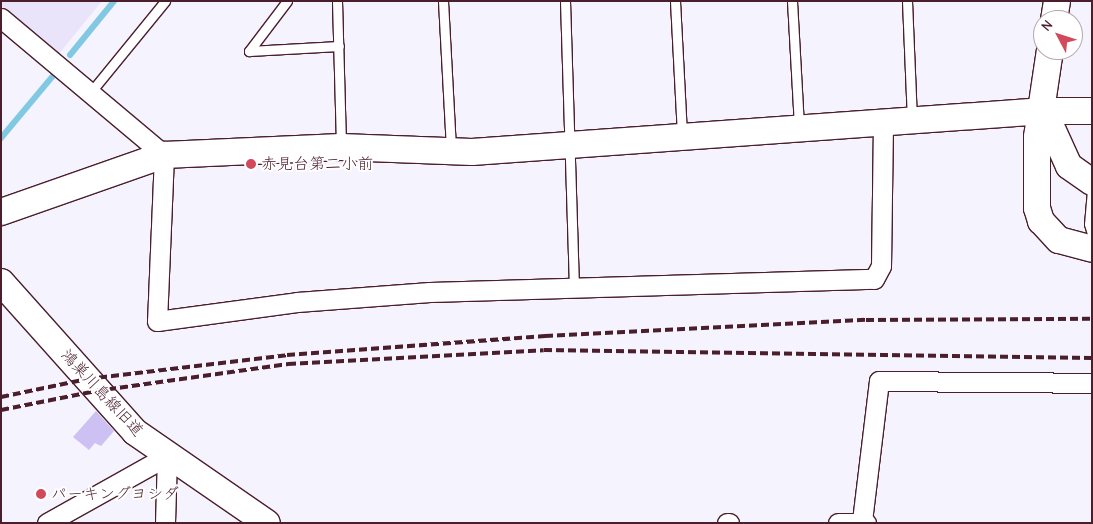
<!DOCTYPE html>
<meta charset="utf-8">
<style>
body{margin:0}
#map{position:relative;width:1093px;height:524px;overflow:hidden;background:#f5f3fd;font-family:"Comic Neue","Klee One",sans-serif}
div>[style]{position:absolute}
.built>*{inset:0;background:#e9e4fa}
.stream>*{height:6px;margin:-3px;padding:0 3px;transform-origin:3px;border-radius:3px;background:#81c9e2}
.building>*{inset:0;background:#cdc1f3}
.roads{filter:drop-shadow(1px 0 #4a1f2b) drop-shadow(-1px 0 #4a1f2b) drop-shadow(0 1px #4a1f2b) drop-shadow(0 -1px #4a1f2b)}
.lane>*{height:9px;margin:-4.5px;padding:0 4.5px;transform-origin:4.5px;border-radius:4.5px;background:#fff}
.street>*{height:19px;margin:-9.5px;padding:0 9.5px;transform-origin:9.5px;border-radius:9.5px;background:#fff}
.secondary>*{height:26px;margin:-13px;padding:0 13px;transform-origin:13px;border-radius:13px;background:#fff}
.rail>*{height:4px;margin-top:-2px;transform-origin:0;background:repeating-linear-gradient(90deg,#4a1f2b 0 8px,transparent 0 12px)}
.dots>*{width:14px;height:14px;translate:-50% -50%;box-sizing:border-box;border:2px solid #fff;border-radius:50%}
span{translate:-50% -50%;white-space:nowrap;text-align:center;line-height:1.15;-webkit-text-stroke:4px #fff;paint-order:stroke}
.poi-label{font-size:16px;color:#4a1f2b}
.left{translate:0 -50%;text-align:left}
.street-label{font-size:16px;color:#4a1f2b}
.frame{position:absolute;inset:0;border:2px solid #4a1f2b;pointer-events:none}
.north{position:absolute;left:1033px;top:10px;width:50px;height:50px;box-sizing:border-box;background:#fff;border:1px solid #b7a5aa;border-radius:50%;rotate:310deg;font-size:14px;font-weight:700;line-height:20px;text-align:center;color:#4a1f2b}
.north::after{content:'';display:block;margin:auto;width:18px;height:22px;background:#d1495b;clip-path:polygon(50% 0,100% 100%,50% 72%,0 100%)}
</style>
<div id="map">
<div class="built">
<i style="clip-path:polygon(1px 1px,102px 1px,58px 55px,1px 6px)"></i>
</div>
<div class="stream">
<i style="left:70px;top:55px;width:70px;rotate:-50.8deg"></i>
<i style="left:1px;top:138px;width:80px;rotate:-50.1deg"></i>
</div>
<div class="building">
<i style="clip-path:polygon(96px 411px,114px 431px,101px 446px,95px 443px,89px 450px,73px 437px)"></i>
</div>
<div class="roads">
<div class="lane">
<i style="left:287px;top:1px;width:63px;rotate:127.2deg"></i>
<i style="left:249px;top:51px;width:90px;rotate:-3.2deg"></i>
<i style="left:337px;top:1px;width:143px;rotate:88.4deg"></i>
<i style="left:443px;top:1px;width:149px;rotate:86.9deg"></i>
<i style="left:565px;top:1px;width:287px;rotate:88.2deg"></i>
<i style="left:675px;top:1px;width:133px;rotate:87deg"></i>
<i style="left:792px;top:1px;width:125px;rotate:86.8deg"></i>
<i style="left:907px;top:1px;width:117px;rotate:87.6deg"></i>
<i style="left:90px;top:93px;width:119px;rotate:-50.8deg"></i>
<i style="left:1092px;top:190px;width:34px;rotate:95deg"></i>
<i style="left:1089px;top:224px;width:10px;rotate:73deg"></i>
</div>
<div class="street">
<i style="left:1px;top:18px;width:213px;rotate:40deg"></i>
<i style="left:164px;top:155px;width:166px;rotate:92.4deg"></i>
<i style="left:157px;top:321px;width:141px;rotate:-7.7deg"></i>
<i style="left:297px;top:302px;width:133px;rotate:-4.3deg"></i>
<i style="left:430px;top:292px;width:444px;rotate:-1.7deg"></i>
<i style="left:874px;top:279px;width:15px;rotate:-62deg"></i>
<i style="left:881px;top:266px;width:143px;rotate:-89.2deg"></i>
<i style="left:862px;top:521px;width:141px;rotate:-83.1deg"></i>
<i style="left:879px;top:381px;width:213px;rotate:0.5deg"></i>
<i style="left:47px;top:523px;width:137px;rotate:-29.2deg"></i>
<i style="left:165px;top:523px;width:67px;rotate:-88.3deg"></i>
<i style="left:727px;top:523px;width:2px"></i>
<i style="left:838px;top:523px;width:28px"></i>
</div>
<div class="secondary">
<i style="left:1054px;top:20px;width:19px;rotate:-81deg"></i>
<i style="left:1050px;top:50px;width:88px;rotate:98.5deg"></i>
<i style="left:1037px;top:137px;width:71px;rotate:90deg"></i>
<i style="left:1037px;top:208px;width:14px;rotate:73deg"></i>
<i style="left:1041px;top:221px;width:26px;rotate:47deg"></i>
<i style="left:1059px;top:240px;width:34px;rotate:15deg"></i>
<i style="left:1044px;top:111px;width:60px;rotate:65.6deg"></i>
<i style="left:1069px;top:166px;width:28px;rotate:35deg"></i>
<i style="left:1px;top:212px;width:173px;rotate:-19.3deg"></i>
<i style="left:164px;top:155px;width:177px;rotate:-2.6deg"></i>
<i style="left:341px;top:147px;width:131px;rotate:2.2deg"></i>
<i style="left:472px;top:152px;width:573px;rotate:-4.1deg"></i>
<i style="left:1044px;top:111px;width:48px"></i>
<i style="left:1px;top:282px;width:201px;rotate:48.2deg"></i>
<i style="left:135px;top:432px;width:160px;rotate:34.6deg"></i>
</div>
</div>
<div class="rail">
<i style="left:1px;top:397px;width:88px;rotate:-11.8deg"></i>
<i style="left:87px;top:379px;width:201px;rotate:-6.8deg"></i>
<i style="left:287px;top:355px;width:259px;rotate:-4.2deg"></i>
<i style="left:545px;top:336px;width:321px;rotate:-2.9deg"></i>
<i style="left:866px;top:320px;width:226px;rotate:-0.3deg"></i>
<i style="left:1px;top:410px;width:97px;rotate:-11.3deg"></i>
<i style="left:96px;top:391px;width:194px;rotate:-8deg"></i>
<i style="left:288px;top:364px;width:256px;rotate:-3.1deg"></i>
<i style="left:544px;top:350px;width:548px;rotate:0.84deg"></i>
</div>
<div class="dots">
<i style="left:251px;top:164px;background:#d1495b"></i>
<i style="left:41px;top:494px;background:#d1495b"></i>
</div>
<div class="poi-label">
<span class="left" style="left:261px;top:164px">赤見台第二小前</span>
<span class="left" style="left:51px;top:494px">パーキングヨシダ</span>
</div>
<div class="street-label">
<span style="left:102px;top:393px;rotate:47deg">鴻巣川島線旧道</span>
</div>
<div class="frame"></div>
<div class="north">N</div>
</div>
